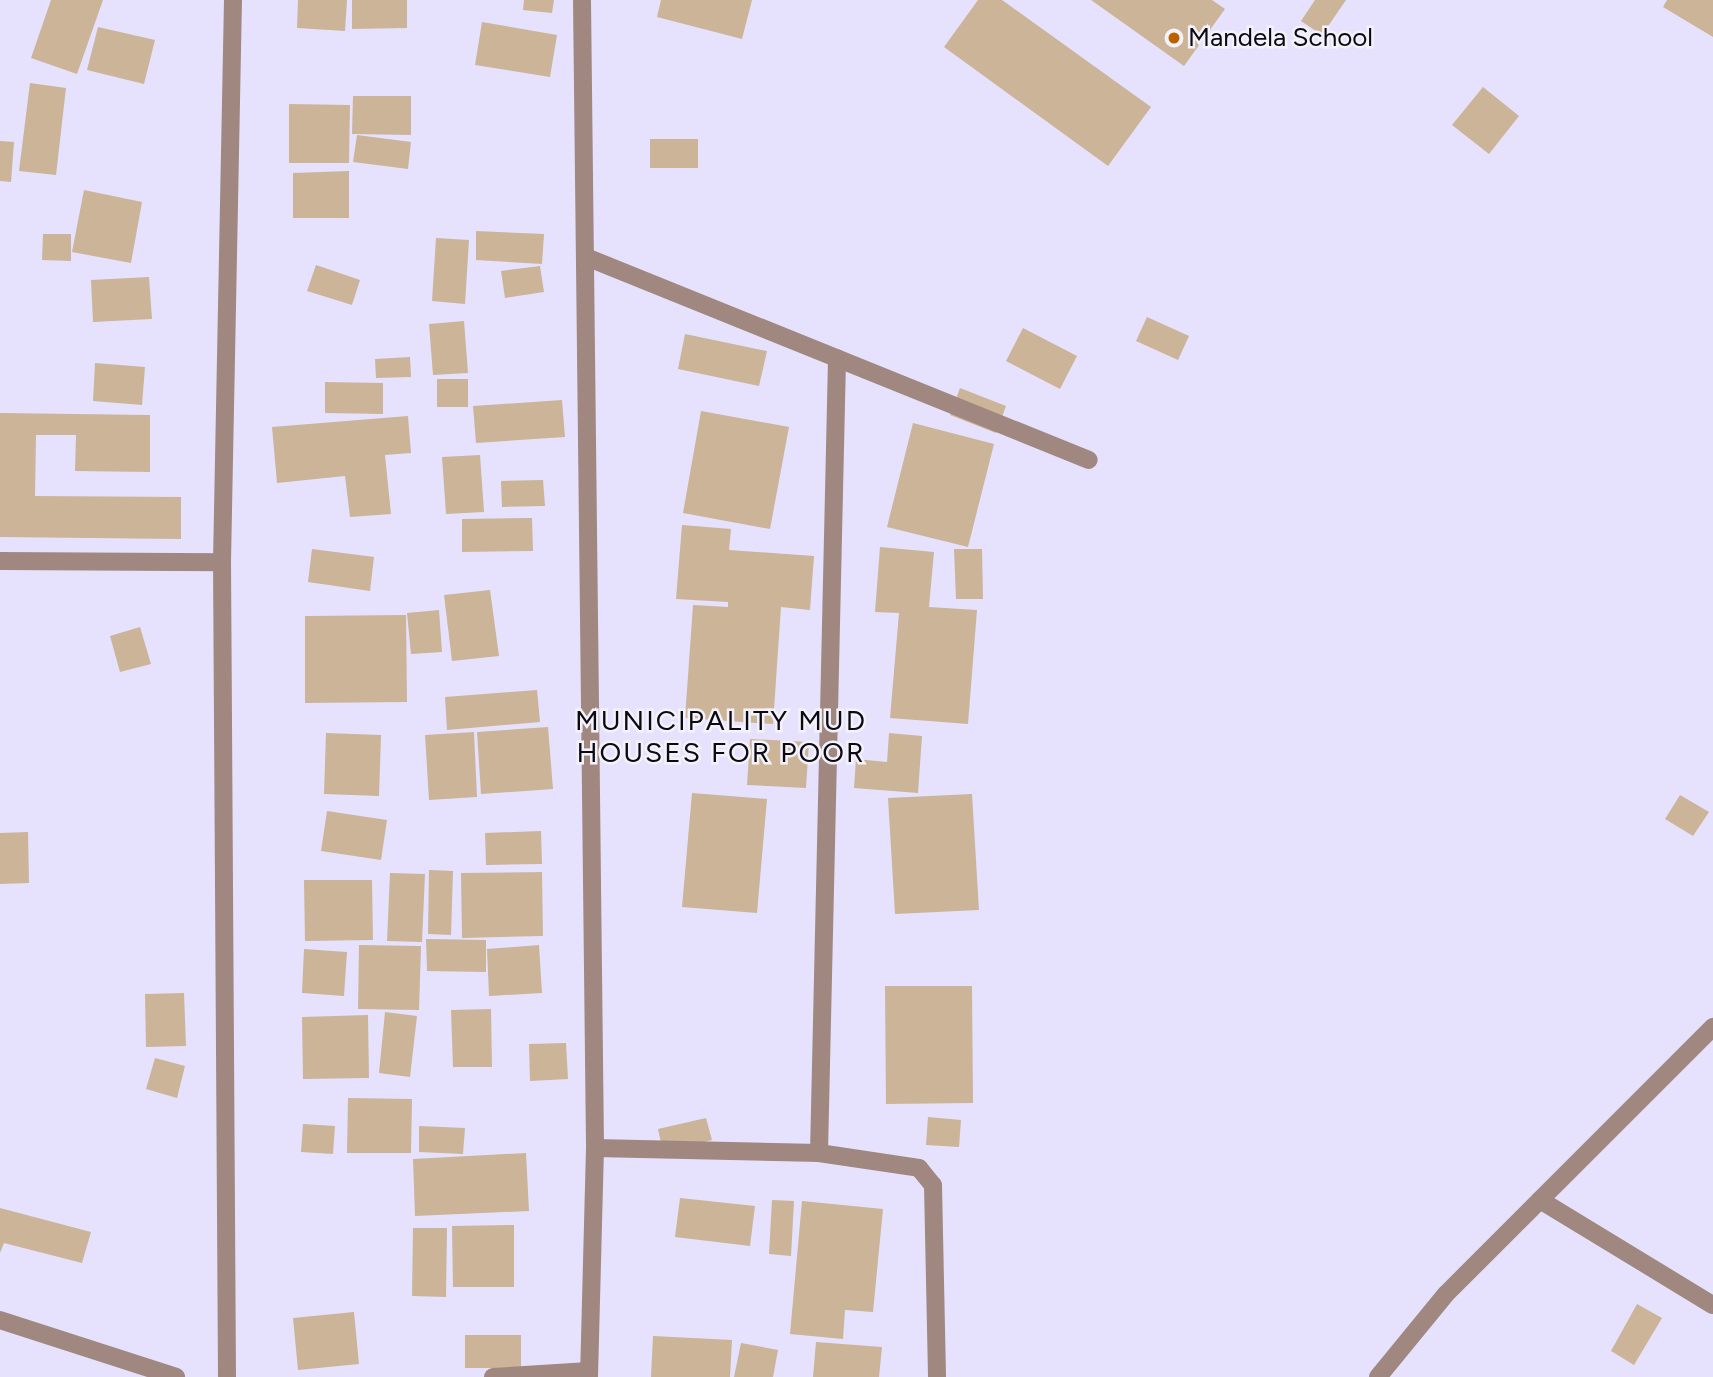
<!DOCTYPE html>
<style>
body{margin:0}
#map{position:relative;width:1713px;height:1377px;overflow:hidden;background:#e6e2fe;font-family:Figtree,sans-serif}
div>[style]{position:absolute}
.building>*{inset:0;background:#cbb497}
.minor>*{height:18px;margin:-9px;padding:0 9px;transform-origin:9px;border-radius:9px;background:#a08881}
.dots>*{width:19px;height:19px;translate:-50% -50%;box-sizing:border-box;border:4px solid #f3f2f9;border-radius:50%}
span{translate:-50% -50%;white-space:nowrap;text-align:center;line-height:1.15;-webkit-text-stroke:5px #f3f2f9;paint-order:stroke}
.poi-label{font-size:26px;color:#0c0914}
.left{translate:0 -50%;text-align:left}
.neighbourhood-label{font-size:28px;color:#0c0914;letter-spacing:2px}
</style>
<div id="map">
<div class="building">
<i style="clip-path:polygon(51px 0,103px 0,77px 74px,31px 58px)"></i>
<i style="clip-path:polygon(298px 0,347px 0,345px 31px,297px 28px)"></i>
<i style="clip-path:polygon(352px 0,407px 0,407px 28px,352px 29px)"></i>
<i style="clip-path:polygon(524px 0,554px 0,552px 13px,523px 10px)"></i>
<i style="clip-path:polygon(661px 0,752px 0,742px 39px,657px 17px)"></i>
<i style="clip-path:polygon(978px 0,1002px 0,1151px 107px,1108px 166px,944px 47px)"></i>
<i style="clip-path:polygon(1091px 0,1212px 0,1225px 9px,1184px 66px)"></i>
<i style="clip-path:polygon(1315px 0,1346px 0,1322px 35px,1301px 21px)"></i>
<i style="clip-path:polygon(1667px 0,1713px 0,1713px 37px,1663px 7px)"></i>
<i style="clip-path:polygon(482px 22px,557px 35px,550px 77px,475px 65px)"></i>
<i style="clip-path:polygon(98px 27px,155px 40px,144px 84px,87px 70px)"></i>
<i style="clip-path:polygon(30px 83px,66px 88px,56px 175px,19px 171px)"></i>
<i style="clip-path:polygon(1483px 87px,1519px 116px,1489px 154px,1452px 125px)"></i>
<i style="clip-path:polygon(353px 96px,411px 96px,411px 135px,352px 134px)"></i>
<i style="clip-path:polygon(289px 104px,350px 105px,349px 163px,289px 163px)"></i>
<i style="clip-path:polygon(357px 135px,411px 142px,408px 169px,353px 162px)"></i>
<i style="clip-path:polygon(650px 139px,698px 139px,698px 168px,650px 168px)"></i>
<i style="clip-path:polygon(0 141px,14px 142px,11px 182px,0 181px)"></i>
<i style="clip-path:polygon(349px 171px,349px 218px,293px 218px,293px 173px)"></i>
<i style="clip-path:polygon(84px 190px,142px 202px,131px 263px,72px 252px)"></i>
<i style="clip-path:polygon(476px 231px,544px 234px,542px 264px,476px 260px)"></i>
<i style="clip-path:polygon(43px 234px,71px 234px,71px 261px,42px 260px)"></i>
<i style="clip-path:polygon(436px 238px,469px 240px,465px 304px,432px 301px)"></i>
<i style="clip-path:polygon(316px 265px,360px 280px,352px 305px,307px 291px)"></i>
<i style="clip-path:polygon(540px 266px,544px 292px,505px 298px,501px 271px)"></i>
<i style="clip-path:polygon(149px 277px,152px 319px,93px 322px,91px 280px)"></i>
<i style="clip-path:polygon(1147px 317px,1189px 336px,1178px 360px,1136px 341px)"></i>
<i style="clip-path:polygon(464px 321px,468px 373px,433px 375px,429px 324px)"></i>
<i style="clip-path:polygon(1023px 328px,1077px 356px,1060px 389px,1006px 361px)"></i>
<i style="clip-path:polygon(685px 334px,767px 351px,759px 386px,678px 369px)"></i>
<i style="clip-path:polygon(410px 357px,411px 377px,376px 378px,375px 359px)"></i>
<i style="clip-path:polygon(95px 363px,145px 367px,142px 405px,93px 401px)"></i>
<i style="clip-path:polygon(437px 379px,468px 379px,468px 407px,437px 407px)"></i>
<i style="clip-path:polygon(325px 382px,383px 383px,383px 414px,325px 413px)"></i>
<i style="clip-path:polygon(960px 388px,1006px 406px,996px 433px,950px 415px)"></i>
<i style="clip-path:polygon(562px 400px,565px 437px,476px 443px,473px 406px)"></i>
<i style="clip-path:polygon(701px 411px,789px 427px,770px 529px,683px 513px)"></i>
<i style="clip-path:polygon(0 413px,150px 415px,150px 472px,75px 471px,76px 435px,36px 435px,35px 496px,181px 497px,181px 539px,0 537px)"></i>
<i style="clip-path:polygon(408px 416px,411px 453px,385px 455px,391px 514px,350px 517px,345px 476px,277px 483px,272px 427px)"></i>
<i style="clip-path:polygon(913px 423px,994px 444px,968px 547px,887px 527px)"></i>
<i style="clip-path:polygon(480px 455px,484px 512px,446px 514px,442px 457px)"></i>
<i style="clip-path:polygon(543px 480px,545px 506px,502px 507px,501px 481px)"></i>
<i style="clip-path:polygon(532px 518px,533px 551px,462px 552px,462px 519px)"></i>
<i style="clip-path:polygon(682px 525px,731px 529px,729px 550px,814px 556px,810px 610px,781px 607px,773px 724px,685px 718px,693px 605px,728px 607px,728px 602px,676px 599px)"></i>
<i style="clip-path:polygon(880px 547px,934px 552px,929px 607px,977px 610px,968px 724px,890px 718px,899px 613px,875px 612px)"></i>
<i style="clip-path:polygon(312px 549px,374px 557px,370px 591px,308px 582px)"></i>
<i style="clip-path:polygon(954px 549px,982px 549px,983px 599px,956px 599px)"></i>
<i style="clip-path:polygon(490px 590px,499px 656px,452px 661px,444px 595px)"></i>
<i style="clip-path:polygon(439px 610px,442px 652px,411px 654px,407px 613px)"></i>
<i style="clip-path:polygon(406px 615px,407px 702px,305px 703px,305px 616px)"></i>
<i style="clip-path:polygon(140px 627px,151px 664px,120px 672px,110px 636px)"></i>
<i style="clip-path:polygon(537px 690px,540px 722px,447px 730px,445px 697px)"></i>
<i style="clip-path:polygon(548px 727px,553px 789px,481px 794px,477px 732px)"></i>
<i style="clip-path:polygon(474px 732px,477px 797px,429px 800px,425px 735px)"></i>
<i style="clip-path:polygon(326px 733px,381px 735px,379px 796px,324px 794px)"></i>
<i style="clip-path:polygon(889px 733px,922px 736px,918px 793px,854px 788px,856px 759px,887px 762px)"></i>
<i style="clip-path:polygon(750px 739px,809px 742px,806px 788px,747px 785px)"></i>
<i style="clip-path:polygon(692px 793px,767px 799px,757px 913px,682px 907px)"></i>
<i style="clip-path:polygon(972px 794px,979px 910px,895px 914px,888px 798px)"></i>
<i style="clip-path:polygon(1680px 795px,1709px 812px,1693px 836px,1665px 819px)"></i>
<i style="clip-path:polygon(327px 811px,387px 820px,381px 860px,321px 851px)"></i>
<i style="clip-path:polygon(541px 831px,542px 864px,486px 865px,485px 833px)"></i>
<i style="clip-path:polygon(28px 832px,29px 883px,0 884px,0 833px)"></i>
<i style="clip-path:polygon(429px 870px,453px 871px,451px 935px,428px 934px)"></i>
<i style="clip-path:polygon(542px 872px,543px 936px,462px 938px,461px 873px)"></i>
<i style="clip-path:polygon(390px 873px,425px 874px,422px 942px,387px 941px)"></i>
<i style="clip-path:polygon(304px 880px,372px 880px,373px 940px,305px 941px)"></i>
<i style="clip-path:polygon(426px 939px,486px 940px,486px 972px,427px 971px)"></i>
<i style="clip-path:polygon(359px 945px,421px 946px,419px 1010px,358px 1009px)"></i>
<i style="clip-path:polygon(539px 945px,542px 993px,489px 996px,487px 949px)"></i>
<i style="clip-path:polygon(304px 949px,347px 952px,344px 996px,302px 993px)"></i>
<i style="clip-path:polygon(885px 986px,972px 986px,973px 1103px,886px 1104px)"></i>
<i style="clip-path:polygon(184px 993px,186px 1046px,146px 1047px,145px 994px)"></i>
<i style="clip-path:polygon(491px 1009px,492px 1067px,453px 1067px,451px 1010px)"></i>
<i style="clip-path:polygon(385px 1012px,417px 1016px,410px 1077px,379px 1073px)"></i>
<i style="clip-path:polygon(368px 1015px,369px 1078px,303px 1079px,302px 1017px)"></i>
<i style="clip-path:polygon(566px 1043px,568px 1079px,530px 1081px,529px 1044px)"></i>
<i style="clip-path:polygon(155px 1058px,185px 1066px,177px 1098px,146px 1089px)"></i>
<i style="clip-path:polygon(348px 1098px,412px 1099px,411px 1153px,347px 1153px)"></i>
<i style="clip-path:polygon(928px 1117px,961px 1120px,959px 1147px,926px 1145px)"></i>
<i style="clip-path:polygon(706px 1118px,712px 1140px,663px 1152px,658px 1129px)"></i>
<i style="clip-path:polygon(303px 1124px,335px 1126px,333px 1154px,301px 1152px)"></i>
<i style="clip-path:polygon(419px 1126px,465px 1128px,463px 1154px,419px 1152px)"></i>
<i style="clip-path:polygon(526px 1153px,529px 1211px,415px 1216px,413px 1159px)"></i>
<i style="clip-path:polygon(680px 1198px,755px 1206px,750px 1246px,675px 1237px)"></i>
<i style="clip-path:polygon(772px 1200px,794px 1201px,791px 1256px,769px 1254px)"></i>
<i style="clip-path:polygon(802px 1201px,883px 1209px,873px 1312px,845px 1310px,843px 1339px,790px 1334px)"></i>
<i style="clip-path:polygon(0 1208px,91px 1232px,82px 1263px,4px 1243px,0 1253px)"></i>
<i style="clip-path:polygon(514px 1225px,514px 1287px,453px 1287px,452px 1226px)"></i>
<i style="clip-path:polygon(413px 1228px,447px 1228px,446px 1297px,412px 1296px)"></i>
<i style="clip-path:polygon(1637px 1304px,1662px 1318px,1634px 1365px,1611px 1351px)"></i>
<i style="clip-path:polygon(354px 1312px,359px 1364px,298px 1370px,293px 1318px)"></i>
<i style="clip-path:polygon(465px 1335px,521px 1335px,521px 1368px,465px 1368px)"></i>
<i style="clip-path:polygon(653px 1336px,732px 1340px,730px 1377px,651px 1377px)"></i>
<i style="clip-path:polygon(816px 1342px,882px 1347px,879px 1377px,813px 1377px)"></i>
<i style="clip-path:polygon(741px 1343px,778px 1350px,773px 1377px,734px 1377px)"></i>
</div>
<div class="minor">
<i style="left:582px;top:0;width:1148px;rotate:89.35deg"></i>
<i style="left:595px;top:1148px;width:229px;rotate:91.5deg"></i>
<i style="left:586px;top:257px;width:542px;rotate:21.98deg"></i>
<i style="left:0;top:561px;width:222px;rotate:0.3deg"></i>
<i style="left:595px;top:1148px;width:224px;rotate:1.3deg"></i>
<i style="left:819px;top:1153px;width:101px;rotate:8.5deg"></i>
<i style="left:919px;top:1168px;width:22px;rotate:51deg"></i>
<i style="left:933px;top:1185px;width:192px;rotate:88.8deg"></i>
<i style="left:819px;top:1153px;width:795px;rotate:-88.7deg"></i>
<i style="left:1540px;top:1200px;width:202px;rotate:31.3deg"></i>
<i style="left:0;top:1320px;width:185px;rotate:17.9deg"></i>
<i style="left:227px;top:1377px;width:815px;rotate:-90.35deg"></i>
<i style="left:222px;top:562px;width:562px;rotate:-88.88deg"></i>
<i style="left:493px;top:1377px;width:96px;rotate:-3.6deg"></i>
<i style="left:1378px;top:1377px;width:107px;rotate:-50.7deg"></i>
<i style="left:1446px;top:1294px;width:378px;rotate:-45deg"></i>
</div>
<div class="dots">
<i style="left:1174px;top:38px;background:#bb6100"></i>
</div>
<div class="poi-label">
<span class="left" style="left:1188px;top:38px">Mandela School</span>
</div>
<div class="neighbourhood-label">
<span style="left:721px;top:736px">MUNICIPALITY MUD<br>HOUSES FOR POOR</span>
</div>
</div>
